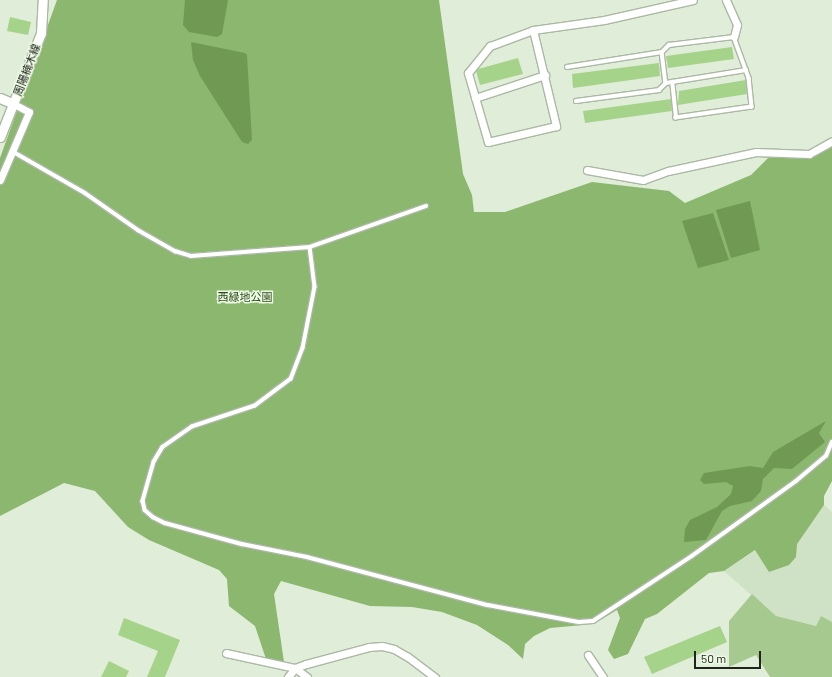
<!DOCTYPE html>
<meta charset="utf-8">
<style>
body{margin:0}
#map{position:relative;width:832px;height:677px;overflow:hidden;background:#e0edd8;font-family:Barlow,"Noto Sans JP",sans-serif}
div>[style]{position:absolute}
.built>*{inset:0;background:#d0e2c6}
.green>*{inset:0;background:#a6c990}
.forest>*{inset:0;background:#8bb76f}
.water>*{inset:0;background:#709a54}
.building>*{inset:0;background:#a6d38a}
.roads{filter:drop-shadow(1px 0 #abb8a4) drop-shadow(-1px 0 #abb8a4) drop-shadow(0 1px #abb8a4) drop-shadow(0 -1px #abb8a4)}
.service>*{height:3.5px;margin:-1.75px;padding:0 1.75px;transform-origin:1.75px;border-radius:1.75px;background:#fff}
.minor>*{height:7px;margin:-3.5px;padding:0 3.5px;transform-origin:3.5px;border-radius:3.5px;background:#fff}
.tertiary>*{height:9px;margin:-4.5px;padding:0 4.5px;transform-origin:4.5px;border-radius:4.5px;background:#fff}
span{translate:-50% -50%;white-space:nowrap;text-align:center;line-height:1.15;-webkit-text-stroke:3px #edfae5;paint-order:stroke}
.street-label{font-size:11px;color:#20241d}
.park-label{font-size:11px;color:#2d4a18}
.scale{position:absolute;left:694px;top:651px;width:67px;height:18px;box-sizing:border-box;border:2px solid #20241d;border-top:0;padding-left:5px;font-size:12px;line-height:14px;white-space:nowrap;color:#20241d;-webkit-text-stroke:3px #edfae5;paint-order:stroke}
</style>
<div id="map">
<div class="built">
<i style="clip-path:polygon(824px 505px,832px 512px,832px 622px,821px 616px,816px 626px,775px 616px,724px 571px,756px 550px,796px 557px,796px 544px)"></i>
</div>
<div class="green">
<i style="clip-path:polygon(752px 594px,776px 616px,816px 626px,821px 616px,832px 622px,832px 677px,770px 677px,756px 655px,729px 667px,729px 621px)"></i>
</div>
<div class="forest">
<i style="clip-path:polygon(57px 0,439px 0,463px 174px,472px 195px,474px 212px,505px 212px,592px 182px,669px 191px,685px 203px,751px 175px,768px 158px,808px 156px,832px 145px,832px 481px,824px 496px,824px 505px,797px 544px,796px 557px,789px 565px,769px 572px,755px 550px,724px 571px,709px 573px,657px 614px,645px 619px,628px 654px,614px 659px,608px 650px,620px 618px,617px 610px,602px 619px,583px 625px,550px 628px,534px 636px,525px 644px,523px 659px,508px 645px,477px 625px,442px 612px,412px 607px,370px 606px,281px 581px,274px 594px,284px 662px,266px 659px,255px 626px,229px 606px,227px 579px,219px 570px,149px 540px,128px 527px,95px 491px,64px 483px,0 516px,0 158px)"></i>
</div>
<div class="water">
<i style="clip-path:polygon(185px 0,228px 0,222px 34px,217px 37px,189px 32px,183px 25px)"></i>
<i style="clip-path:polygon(191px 42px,245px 53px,247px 55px,252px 140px,248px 144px,242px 142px,200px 76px,193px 60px)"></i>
<i style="clip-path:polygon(750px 201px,760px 250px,731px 258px,716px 210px)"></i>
<i style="clip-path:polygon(713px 213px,729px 260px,698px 268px,682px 221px)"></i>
<i style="clip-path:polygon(826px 421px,819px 433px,825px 442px,792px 469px,774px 468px,763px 479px,761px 491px,752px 501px,730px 506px,722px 511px,706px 540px,684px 542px,685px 529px,690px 520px,717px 507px,731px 494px,733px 486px,726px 482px,704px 484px,700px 480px,704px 473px,750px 466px,763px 468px,773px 452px)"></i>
</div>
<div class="building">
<i style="clip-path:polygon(10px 17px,31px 22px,28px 35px,7px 31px)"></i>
<i style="clip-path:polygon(732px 47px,734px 59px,668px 68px,666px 56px)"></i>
<i style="clip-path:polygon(518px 58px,523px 74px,480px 85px,476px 71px,478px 69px)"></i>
<i style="clip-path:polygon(659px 63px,660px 76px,573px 88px,572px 74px)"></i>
<i style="clip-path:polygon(746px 80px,747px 94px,678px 105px,679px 91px)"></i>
<i style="clip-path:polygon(671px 99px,672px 111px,585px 123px,583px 111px)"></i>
<i style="clip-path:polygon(124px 618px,180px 640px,165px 677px,147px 677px,158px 651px,118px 635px)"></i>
<i style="clip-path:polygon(720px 626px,727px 642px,652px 674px,644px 657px)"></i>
<i style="clip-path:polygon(109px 661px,129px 671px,126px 677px,101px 677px)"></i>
</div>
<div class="roads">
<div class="service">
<i style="left:662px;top:52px;width:31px;rotate:83deg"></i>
<i style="left:567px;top:67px;width:96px;rotate:-9deg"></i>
<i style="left:662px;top:52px;width:10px;rotate:-45deg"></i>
<i style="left:669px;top:45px;width:65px;rotate:-7deg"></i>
<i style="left:734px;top:37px;width:44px;rotate:69.9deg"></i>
<i style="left:749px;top:78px;width:29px;rotate:84deg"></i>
<i style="left:752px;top:107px;width:77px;rotate:171.8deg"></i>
<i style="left:676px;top:118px;width:36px;rotate:-96deg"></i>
<i style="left:576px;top:101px;width:84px;rotate:-7.5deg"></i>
<i style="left:659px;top:90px;width:10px;rotate:-45deg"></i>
<i style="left:666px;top:83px;width:81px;rotate:-9.2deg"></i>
<i style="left:12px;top:151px;width:84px;rotate:29.9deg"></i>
<i style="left:85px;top:193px;width:65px;rotate:34.9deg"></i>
<i style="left:138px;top:230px;width:43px;rotate:29.6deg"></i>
<i style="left:175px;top:251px;width:17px;rotate:17deg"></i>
<i style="left:191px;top:256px;width:119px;rotate:-4.3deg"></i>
<i style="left:310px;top:247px;width:123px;rotate:-19.5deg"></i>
<i style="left:310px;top:247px;width:40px;rotate:82.9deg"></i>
<i style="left:315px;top:287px;width:62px;rotate:101.1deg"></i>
<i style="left:303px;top:348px;width:33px;rotate:111deg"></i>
<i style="left:291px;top:379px;width:45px;rotate:143.1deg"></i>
<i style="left:255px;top:406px;width:66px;rotate:161.6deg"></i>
<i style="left:192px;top:427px;width:35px;rotate:145deg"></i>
<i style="left:163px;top:447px;width:17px;rotate:121deg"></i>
<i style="left:154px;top:462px;width:41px;rotate:105.8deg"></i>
<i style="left:143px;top:501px;width:9px;rotate:77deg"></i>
<i style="left:145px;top:510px;width:11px;rotate:41deg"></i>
<i style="left:153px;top:517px;width:13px;rotate:27deg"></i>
<i style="left:165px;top:523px;width:80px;rotate:15.3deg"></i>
<i style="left:242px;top:544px;width:66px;rotate:11.3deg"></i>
<i style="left:307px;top:557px;width:187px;rotate:14.9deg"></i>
<i style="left:488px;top:605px;width:93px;rotate:10.6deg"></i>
<i style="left:579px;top:622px;width:14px;rotate:-4deg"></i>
<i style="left:593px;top:621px;width:118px;rotate:-33.3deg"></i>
<i style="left:692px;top:556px;width:128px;rotate:-35.8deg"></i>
<i style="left:796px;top:481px;width:39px;rotate:-40deg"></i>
<i style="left:826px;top:456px;width:15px;rotate:-67deg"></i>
</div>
<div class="minor">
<i style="left:726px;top:0;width:27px;rotate:66deg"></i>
<i style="left:737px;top:25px;width:12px;rotate:104deg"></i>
<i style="left:533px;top:30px;width:99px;rotate:76.5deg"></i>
<i style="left:556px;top:126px;width:70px;rotate:166.8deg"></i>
<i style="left:488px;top:142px;width:72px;rotate:-106.2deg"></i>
<i style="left:468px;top:73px;width:35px;rotate:-51deg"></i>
<i style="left:490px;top:46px;width:46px;rotate:-20.4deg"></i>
<i style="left:533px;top:30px;width:72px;rotate:-8deg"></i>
<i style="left:604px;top:20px;width:91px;rotate:-12.7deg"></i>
<i style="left:475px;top:98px;width:74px;rotate:-18.2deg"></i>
<i style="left:587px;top:170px;width:57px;rotate:10.1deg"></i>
<i style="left:643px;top:180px;width:27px;rotate:-20deg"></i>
<i style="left:668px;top:171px;width:90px;rotate:-12.2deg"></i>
<i style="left:756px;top:152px;width:53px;rotate:2.2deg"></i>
<i style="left:809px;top:154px;width:26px;rotate:-29deg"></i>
<i style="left:0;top:180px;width:74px;rotate:-66.9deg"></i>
<i style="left:29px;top:112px;width:17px;rotate:-152deg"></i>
<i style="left:226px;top:653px;width:71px;rotate:12.3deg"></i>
<i style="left:295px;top:668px;width:15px;rotate:37deg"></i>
<i style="left:588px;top:655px;width:27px;rotate:56deg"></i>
<i style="left:288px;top:677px;width:11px;rotate:-52deg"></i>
<i style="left:295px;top:668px;width:12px;rotate:-20deg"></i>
<i style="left:306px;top:664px;width:65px;rotate:-15.1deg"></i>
<i style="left:369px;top:647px;width:13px;rotate:-4deg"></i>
<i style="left:382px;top:646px;width:12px;rotate:14deg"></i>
<i style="left:394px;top:649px;width:16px;rotate:30deg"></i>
<i style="left:408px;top:657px;width:34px;rotate:37deg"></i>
</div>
<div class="tertiary">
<i style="left:0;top:98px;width:15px;rotate:23deg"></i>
<i style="left:0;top:137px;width:112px;rotate:-68.5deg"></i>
<i style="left:41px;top:33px;width:33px;rotate:-87deg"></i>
</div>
</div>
<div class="street-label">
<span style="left:27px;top:70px;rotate:-69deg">周陽楠木線</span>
</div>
<div class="park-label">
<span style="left:245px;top:297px">西緑地公園</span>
</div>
<div class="scale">50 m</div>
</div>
